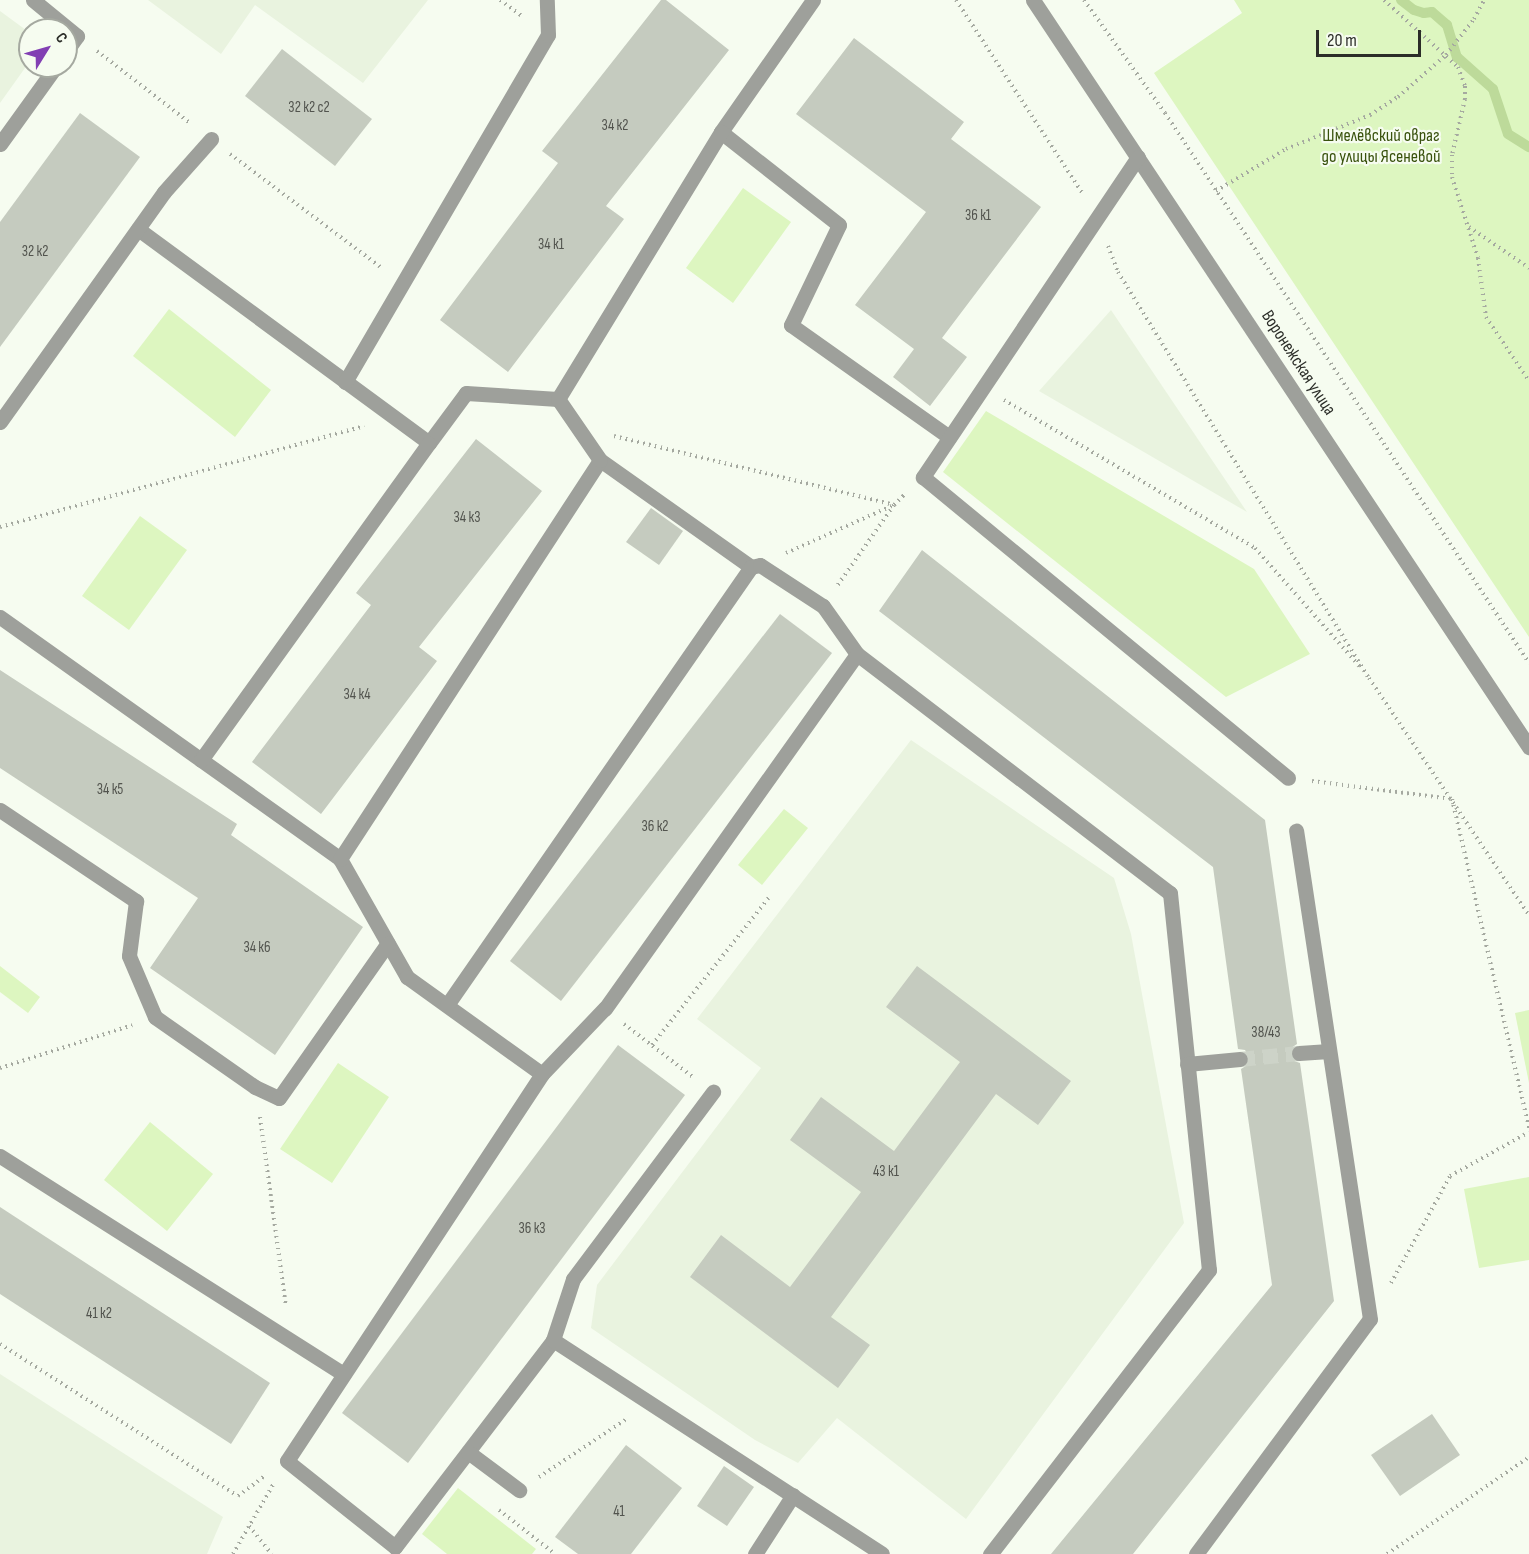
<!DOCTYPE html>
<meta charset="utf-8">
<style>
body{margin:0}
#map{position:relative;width:1529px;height:1554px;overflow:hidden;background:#f6fcf0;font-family:"Sofia Sans Condensed",sans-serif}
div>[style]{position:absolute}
.built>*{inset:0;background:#e9f3df}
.green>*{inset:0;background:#ddf6c0}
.stream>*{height:10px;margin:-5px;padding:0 5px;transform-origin:5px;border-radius:5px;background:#bdda9a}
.building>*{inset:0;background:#c5cbbf}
.minor-tunnel>*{height:15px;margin-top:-7.5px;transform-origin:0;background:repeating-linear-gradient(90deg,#cdd3c8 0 15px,transparent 0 23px)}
.path>*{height:4px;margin-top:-2px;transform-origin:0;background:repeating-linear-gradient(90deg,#a5a9a0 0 1.5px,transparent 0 6px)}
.minor>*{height:15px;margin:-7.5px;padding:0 7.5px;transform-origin:7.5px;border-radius:7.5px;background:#9ea09b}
span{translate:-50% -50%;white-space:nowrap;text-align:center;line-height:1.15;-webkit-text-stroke:4.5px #f6fcf0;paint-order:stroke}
.number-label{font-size:15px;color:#52544e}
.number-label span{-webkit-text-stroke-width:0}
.park-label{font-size:18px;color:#39520d}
.street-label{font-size:18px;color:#2b2d28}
.north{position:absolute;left:18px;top:18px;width:60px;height:60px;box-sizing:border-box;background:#f6fcf0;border:2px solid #a5a9a0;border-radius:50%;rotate:53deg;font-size:16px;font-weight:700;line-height:24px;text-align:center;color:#2b2d28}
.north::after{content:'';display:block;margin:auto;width:21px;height:27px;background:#823fb3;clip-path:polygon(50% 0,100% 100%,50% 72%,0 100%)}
.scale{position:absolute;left:1316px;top:30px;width:105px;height:27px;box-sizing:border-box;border:3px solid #2b2d28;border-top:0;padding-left:8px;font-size:18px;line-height:21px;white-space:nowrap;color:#2b2d28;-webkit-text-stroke:4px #f6fcf0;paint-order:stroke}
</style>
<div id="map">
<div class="built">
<i style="clip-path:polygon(148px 0,428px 0,363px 83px,255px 5px,221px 54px)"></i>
<i style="clip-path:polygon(0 11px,30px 33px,30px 61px,0 103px)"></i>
<i style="clip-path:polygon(1111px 310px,1247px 512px,1039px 391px)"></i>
<i style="clip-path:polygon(911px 740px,1114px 878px,1131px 934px,1184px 1223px,966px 1519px,837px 1418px,798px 1463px,755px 1440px,591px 1328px,597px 1285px,761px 1068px,697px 1019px)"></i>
<i style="clip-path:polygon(0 1374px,223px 1517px,207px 1554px,0 1554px)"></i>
</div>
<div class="green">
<i style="clip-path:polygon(1234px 0,1529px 0,1529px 637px,1154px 73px,1242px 13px)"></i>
<i style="clip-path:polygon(743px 188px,791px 222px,733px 303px,686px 268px)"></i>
<i style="clip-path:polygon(169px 309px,271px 390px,235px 437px,133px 356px)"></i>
<i style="clip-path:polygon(986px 411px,1254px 569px,1310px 654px,1226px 697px,943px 472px)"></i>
<i style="clip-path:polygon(140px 516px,187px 550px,129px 630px,82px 596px)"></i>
<i style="clip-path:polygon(784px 809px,808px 828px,762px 885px,738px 865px)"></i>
<i style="clip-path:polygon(0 966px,40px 997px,28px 1013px,0 992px)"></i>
<i style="clip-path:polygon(1529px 1010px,1529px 1083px,1515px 1013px)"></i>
<i style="clip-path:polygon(338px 1063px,389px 1097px,332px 1183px,280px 1149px)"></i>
<i style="clip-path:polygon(150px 1122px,213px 1174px,167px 1231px,104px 1180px)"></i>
<i style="clip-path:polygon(1529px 1177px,1529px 1260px,1479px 1268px,1464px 1189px)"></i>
<i style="clip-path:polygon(458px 1488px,536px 1549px,532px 1554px,447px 1554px,422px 1534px)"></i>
</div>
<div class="stream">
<i style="left:1401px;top:0;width:16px;rotate:38deg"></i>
<i style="left:1414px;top:10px;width:10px;rotate:17deg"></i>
<i style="left:1424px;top:13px;width:8px;rotate:-7deg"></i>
<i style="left:1432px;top:12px;width:20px;rotate:41deg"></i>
<i style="left:1447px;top:25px;width:34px;rotate:73deg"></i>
<i style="left:1457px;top:57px;width:48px;rotate:41.6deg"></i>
<i style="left:1493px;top:89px;width:47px;rotate:71.6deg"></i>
<i style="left:1508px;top:134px;width:25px;rotate:32deg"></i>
</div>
<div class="building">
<i style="clip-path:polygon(661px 0,666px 0,729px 50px,606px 206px,624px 219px,508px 372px,440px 320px,558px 163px,542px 151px)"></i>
<i style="clip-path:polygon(854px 38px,964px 122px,951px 139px,1041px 207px,942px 338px,967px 357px,930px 406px,893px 377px,914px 349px,855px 305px,926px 212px,796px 114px)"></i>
<i style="clip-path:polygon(282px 49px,372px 119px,335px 166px,245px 96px)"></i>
<i style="clip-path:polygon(80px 113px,140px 157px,0 347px,0 222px)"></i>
<i style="clip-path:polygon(476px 439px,542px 491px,419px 647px,437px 661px,321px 814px,252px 762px,371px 605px,356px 593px)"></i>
<i style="clip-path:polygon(651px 508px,683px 531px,659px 565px,626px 542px)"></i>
<i style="clip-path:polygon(922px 550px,1265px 820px,1297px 1044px,1291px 1048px,1289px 1054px,1294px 1061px,1300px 1063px,1334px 1301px,1133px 1554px,1051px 1554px,1272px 1285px,1241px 1069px,1249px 1064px,1250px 1058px,1245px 1050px,1238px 1049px,1213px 867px,879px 611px)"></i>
<i style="clip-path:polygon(780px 614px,832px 653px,561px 1001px,510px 961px)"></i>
<i style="clip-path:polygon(0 670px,237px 824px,231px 835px,363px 927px,275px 1055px,150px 968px,198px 898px,0 768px)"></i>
<i style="clip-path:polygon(917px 966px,1071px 1081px,1038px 1125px,996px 1094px,831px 1317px,870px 1345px,838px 1388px,690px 1277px,721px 1235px,790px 1287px,861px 1192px,790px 1140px,821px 1097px,894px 1151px,960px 1062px,886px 1007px)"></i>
<i style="clip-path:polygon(618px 1045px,685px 1095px,408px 1463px,342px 1413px)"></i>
<i style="clip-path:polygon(0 1207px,270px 1383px,231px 1444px,0 1294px)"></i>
<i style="clip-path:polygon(1432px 1414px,1460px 1455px,1400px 1496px,1371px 1455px)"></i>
<i style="clip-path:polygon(626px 1445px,682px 1488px,631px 1554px,578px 1554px,555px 1537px)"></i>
<i style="clip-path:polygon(724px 1466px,754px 1487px,727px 1526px,697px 1506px)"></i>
</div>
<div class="minor-tunnel">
<i style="left:1240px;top:1059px;width:59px;rotate:-5.8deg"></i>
</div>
<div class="path">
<i style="left:500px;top:0;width:26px;rotate:36deg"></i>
<i style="left:956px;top:0;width:232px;rotate:56.8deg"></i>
<i style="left:1084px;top:0;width:139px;rotate:54.4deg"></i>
<i style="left:1165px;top:113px;width:660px;rotate:56.5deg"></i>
<i style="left:1384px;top:0;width:100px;rotate:42.2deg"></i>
<i style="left:1458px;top:67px;width:20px;rotate:70deg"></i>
<i style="left:1465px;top:86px;width:13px;rotate:90deg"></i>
<i style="left:1465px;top:99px;width:57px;rotate:103.1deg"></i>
<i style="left:1452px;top:155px;width:22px;rotate:90deg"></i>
<i style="left:1452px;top:177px;width:85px;rotate:72.2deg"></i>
<i style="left:1478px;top:258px;width:60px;rotate:82.3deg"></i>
<i style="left:1486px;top:317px;width:77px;rotate:56.1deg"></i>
<i style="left:97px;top:51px;width:119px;rotate:37.8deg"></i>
<i style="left:230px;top:154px;width:190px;rotate:36.9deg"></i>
<i style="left:1216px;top:191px;width:82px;rotate:-31deg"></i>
<i style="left:1286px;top:149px;width:91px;rotate:-22deg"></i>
<i style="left:1370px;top:115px;width:33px;rotate:-33deg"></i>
<i style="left:1398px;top:97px;width:64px;rotate:-41.2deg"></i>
<i style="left:1446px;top:55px;width:46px;rotate:-52.1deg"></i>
<i style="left:1474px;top:19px;width:21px;rotate:-62deg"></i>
<i style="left:1469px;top:227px;width:73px;rotate:34.3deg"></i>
<i style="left:1108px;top:246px;width:28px;rotate:69deg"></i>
<i style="left:1118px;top:272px;width:477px;rotate:58.3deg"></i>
<i style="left:1369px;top:678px;width:286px;rotate:56deg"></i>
<i style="left:1004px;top:400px;width:291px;rotate:30.5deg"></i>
<i style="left:1255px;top:548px;width:160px;rotate:48.5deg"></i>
<i style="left:614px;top:436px;width:288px;rotate:13.8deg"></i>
<i style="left:894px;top:505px;width:16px;rotate:-45deg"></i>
<i style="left:0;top:527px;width:378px;rotate:-15.5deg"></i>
<i style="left:786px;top:553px;width:118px;rotate:-24deg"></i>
<i style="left:894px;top:505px;width:99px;rotate:125.1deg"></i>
<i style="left:1312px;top:781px;width:141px;rotate:7.3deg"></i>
<i style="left:1452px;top:799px;width:338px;rotate:76.8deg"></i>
<i style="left:624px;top:1024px;width:88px;rotate:37.6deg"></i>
<i style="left:652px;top:1045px;width:191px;rotate:-51.6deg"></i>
<i style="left:0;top:1068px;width:139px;rotate:-18deg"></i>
<i style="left:260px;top:1117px;width:191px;rotate:82.2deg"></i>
<i style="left:1391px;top:1283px;width:122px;rotate:-61.1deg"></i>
<i style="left:1450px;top:1176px;width:90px;rotate:-29.1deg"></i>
<i style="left:0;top:1344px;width:282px;rotate:32.6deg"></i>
<i style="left:238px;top:1496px;width:35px;rotate:-37deg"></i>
<i style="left:539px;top:1477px;width:107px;rotate:-33.5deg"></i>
<i style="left:499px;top:1510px;width:71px;rotate:38.2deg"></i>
<i style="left:249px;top:1526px;width:36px;rotate:51deg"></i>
<i style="left:233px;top:1554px;width:82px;rotate:-60deg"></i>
<i style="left:1387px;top:1554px;width:172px;rotate:-34.3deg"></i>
</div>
<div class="minor">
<i style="left:33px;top:0;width:57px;rotate:39.3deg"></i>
<i style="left:77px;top:36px;width:19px;rotate:125deg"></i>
<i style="left:813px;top:0;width:161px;rotate:124.9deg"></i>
<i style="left:721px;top:132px;width:150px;rotate:38.2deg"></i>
<i style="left:839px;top:225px;width:111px;rotate:115.6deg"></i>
<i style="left:791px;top:325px;width:194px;rotate:35.3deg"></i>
<i style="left:1033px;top:0;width:897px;rotate:56.42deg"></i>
<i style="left:0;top:144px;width:96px;rotate:-54.3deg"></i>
<i style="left:1138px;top:157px;width:386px;rotate:123.9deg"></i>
<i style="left:923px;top:477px;width:473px;rotate:39.5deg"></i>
<i style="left:138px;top:229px;width:361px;rotate:36.3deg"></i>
<i style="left:429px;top:443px;width:62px;rotate:-53.5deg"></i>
<i style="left:466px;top:393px;width:92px;rotate:3.7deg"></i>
<i style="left:558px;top:399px;width:313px;rotate:-58.6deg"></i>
<i style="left:345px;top:382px;width:402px;rotate:-59.7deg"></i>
<i style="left:548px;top:35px;width:35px;rotate:-92deg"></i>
<i style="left:0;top:422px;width:282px;rotate:-54.5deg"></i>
<i style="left:164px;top:192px;width:71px;rotate:-48.4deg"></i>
<i style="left:600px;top:460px;width:185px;rotate:35.3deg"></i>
<i style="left:0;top:617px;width:417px;rotate:35.4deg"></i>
<i style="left:340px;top:859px;width:136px;rotate:60.4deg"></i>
<i style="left:407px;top:977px;width:166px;rotate:35.7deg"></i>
<i style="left:542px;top:1074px;width:463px;rotate:123.4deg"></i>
<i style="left:287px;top:1461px;width:138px;rotate:38.5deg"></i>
<i style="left:395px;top:1547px;width:260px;rotate:-52.6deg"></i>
<i style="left:553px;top:1340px;width:392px;rotate:33deg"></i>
<i style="left:857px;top:654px;width:394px;rotate:37.4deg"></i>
<i style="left:1170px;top:893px;width:379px;rotate:84.1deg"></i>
<i style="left:1209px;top:1270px;width:359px;rotate:127.6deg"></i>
<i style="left:201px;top:760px;width:390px;rotate:-54.3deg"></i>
<i style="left:0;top:810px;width:164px;rotate:33.8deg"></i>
<i style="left:136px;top:901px;width:55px;rotate:97.3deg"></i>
<i style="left:129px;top:956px;width:66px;rotate:66.9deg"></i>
<i style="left:155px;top:1017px;width:122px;rotate:35deg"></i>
<i style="left:255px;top:1087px;width:26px;rotate:25deg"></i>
<i style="left:279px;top:1098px;width:189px;rotate:-54.9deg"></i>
<i style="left:340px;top:859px;width:476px;rotate:-56.9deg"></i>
<i style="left:600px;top:460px;width:74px;rotate:-124.5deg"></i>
<i style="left:447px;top:1005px;width:533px;rotate:-55.24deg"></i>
<i style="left:751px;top:567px;width:9px;rotate:-13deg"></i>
<i style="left:760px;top:565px;width:75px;rotate:33.1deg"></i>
<i style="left:823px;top:606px;width:59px;rotate:54.7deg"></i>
<i style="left:857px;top:654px;width:435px;rotate:125.4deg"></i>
<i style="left:605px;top:1008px;width:91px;rotate:133.7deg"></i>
<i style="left:1299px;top:1053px;width:30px;rotate:-4deg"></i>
<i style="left:1187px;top:1064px;width:53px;rotate:-5.4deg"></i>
<i style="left:0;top:1156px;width:407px;rotate:32.4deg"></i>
<i style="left:553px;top:1340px;width:64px;rotate:-71.8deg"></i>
<i style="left:573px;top:1279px;width:234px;rotate:-53.2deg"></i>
<i style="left:468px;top:1452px;width:64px;rotate:36.7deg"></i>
<i style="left:755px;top:1554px;width:70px;rotate:-57.2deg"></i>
<i style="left:1196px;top:1554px;width:292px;rotate:-53.5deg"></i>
<i style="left:1370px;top:1319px;width:494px;rotate:-98.6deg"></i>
</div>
<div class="number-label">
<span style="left:309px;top:108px">32 к2 с2</span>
<span style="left:615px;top:126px">34 к2</span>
<span style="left:978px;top:216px">36 к1</span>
<span style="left:551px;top:245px">34 к1</span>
<span style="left:35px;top:252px">32 к2</span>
<span style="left:467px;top:518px">34 к3</span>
<span style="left:357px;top:695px">34 к4</span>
<span style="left:110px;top:790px">34 к5</span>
<span style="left:655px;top:827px">36 к2</span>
<span style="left:257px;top:948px">34 к6</span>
<span style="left:1266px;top:1033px">38/43</span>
<span style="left:886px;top:1172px">43 к1</span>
<span style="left:532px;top:1229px">36 к3</span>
<span style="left:99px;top:1314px">41 к2</span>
<span style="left:619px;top:1512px">41</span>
</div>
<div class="park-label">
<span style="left:1381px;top:147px">Шмелёвский овраг<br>до улицы Ясеневой</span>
</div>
<div class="street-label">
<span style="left:1298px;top:363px;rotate:57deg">Воронежская улица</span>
</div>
<div class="north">С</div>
<div class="scale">20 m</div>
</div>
